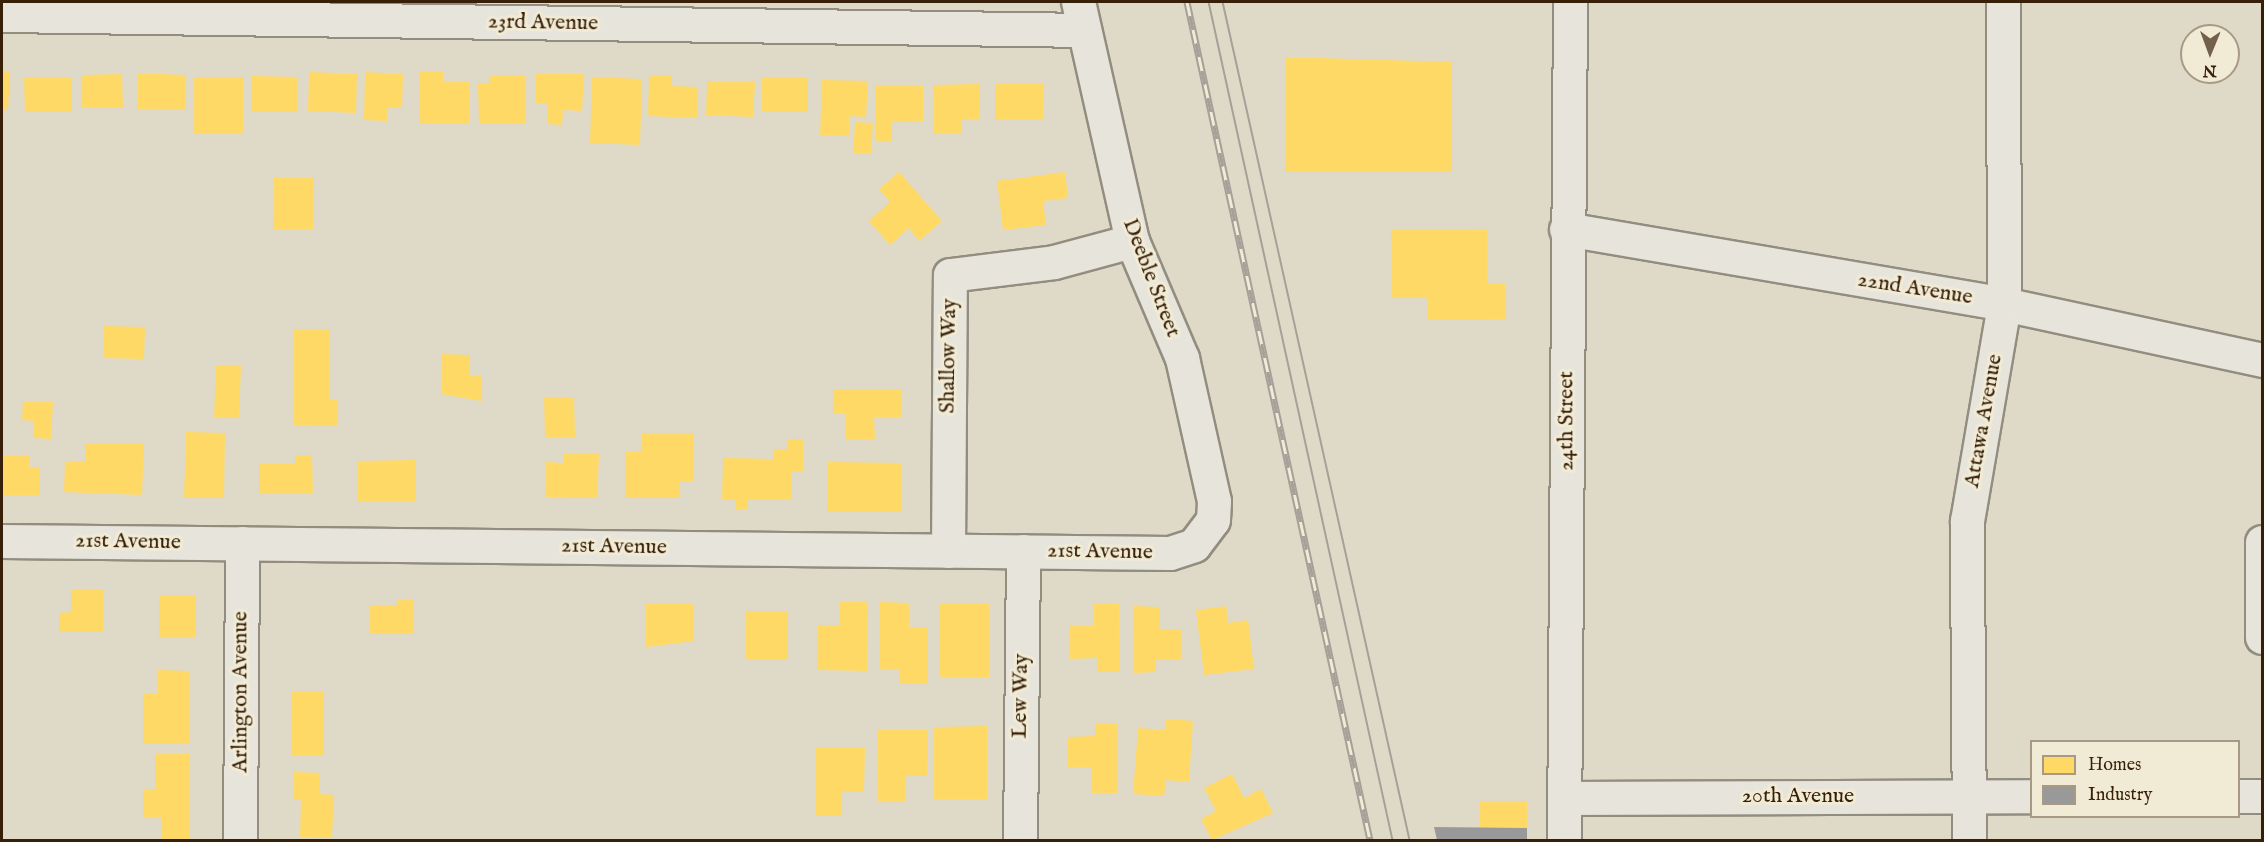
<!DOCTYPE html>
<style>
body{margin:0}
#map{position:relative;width:2264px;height:842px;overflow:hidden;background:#dfdac8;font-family:"IM FELL English",serif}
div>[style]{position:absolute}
.homes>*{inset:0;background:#ffd966}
.industry>*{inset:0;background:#999}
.roads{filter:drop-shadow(2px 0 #938d80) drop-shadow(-2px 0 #938d80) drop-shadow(0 2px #938d80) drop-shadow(0 -2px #938d80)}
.minor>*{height:33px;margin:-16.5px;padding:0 16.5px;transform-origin:16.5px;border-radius:16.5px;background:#e7e4db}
.tram>*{height:1.5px;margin:-0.75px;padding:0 0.75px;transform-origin:0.75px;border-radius:0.75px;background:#a5a098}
.rail>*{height:7px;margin-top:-3.5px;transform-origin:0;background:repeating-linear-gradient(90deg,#f1ebd5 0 14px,#a5a098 0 28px);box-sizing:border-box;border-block:2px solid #a5a098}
span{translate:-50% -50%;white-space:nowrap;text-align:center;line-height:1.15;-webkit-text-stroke:6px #f1ebd5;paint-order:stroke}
.street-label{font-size:22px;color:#381f08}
.frame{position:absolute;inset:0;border:3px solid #381f08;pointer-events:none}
.legend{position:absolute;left:2030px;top:740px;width:210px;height:78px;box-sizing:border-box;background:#f1ebd5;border:2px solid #a79983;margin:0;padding:8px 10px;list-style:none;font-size:18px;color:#381f08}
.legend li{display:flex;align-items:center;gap:12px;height:30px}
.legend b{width:30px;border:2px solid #a79983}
.north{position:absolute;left:2180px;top:24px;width:60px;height:60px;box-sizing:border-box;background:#f1ebd5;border:2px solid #a79983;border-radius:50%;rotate:181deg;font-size:16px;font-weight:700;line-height:24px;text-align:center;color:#381f08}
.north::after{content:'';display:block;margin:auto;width:21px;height:27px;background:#72604b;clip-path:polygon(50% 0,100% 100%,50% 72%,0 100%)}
</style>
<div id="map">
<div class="homes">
<i style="clip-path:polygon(1285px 57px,1452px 62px,1452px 172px,1285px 172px)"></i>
<i style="clip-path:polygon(2px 71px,10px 72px,8px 110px,2px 110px)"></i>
<i style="clip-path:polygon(309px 72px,357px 74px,356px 113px,308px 111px)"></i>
<i style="clip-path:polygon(365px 72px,403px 74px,402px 108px,387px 108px,387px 121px,364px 120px)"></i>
<i style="clip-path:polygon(420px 72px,443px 72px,443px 82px,469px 82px,469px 123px,420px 123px)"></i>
<i style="clip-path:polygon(138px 73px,186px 75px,185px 110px,137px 109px)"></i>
<i style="clip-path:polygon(536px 73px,584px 74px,582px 111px,563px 110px,562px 125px,547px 124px,548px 103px,535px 103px)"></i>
<i style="clip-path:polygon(122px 74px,123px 108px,81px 108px,81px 75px)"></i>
<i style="clip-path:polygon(649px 75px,672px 76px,672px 86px,698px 87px,697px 118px,648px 116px)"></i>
<i style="clip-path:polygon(252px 76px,298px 77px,298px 112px,252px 112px)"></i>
<i style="clip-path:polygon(489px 76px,526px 76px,526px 124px,479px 124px,478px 83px,489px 83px)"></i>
<i style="clip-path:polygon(24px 77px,72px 77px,72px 112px,25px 112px)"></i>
<i style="clip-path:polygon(194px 77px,243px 77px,243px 134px,194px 134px)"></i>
<i style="clip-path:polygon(592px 77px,642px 79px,640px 145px,590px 143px)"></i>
<i style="clip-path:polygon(762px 78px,808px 78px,808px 112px,762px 112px)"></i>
<i style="clip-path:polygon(822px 80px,868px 81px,866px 117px,849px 116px,849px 135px,820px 135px)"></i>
<i style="clip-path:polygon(707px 81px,755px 82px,753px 117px,706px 115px)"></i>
<i style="clip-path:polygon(995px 83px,1044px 83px,1043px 119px,995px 119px)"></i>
<i style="clip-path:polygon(980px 84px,980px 119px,962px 119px,962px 133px,934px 133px,933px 85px)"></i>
<i style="clip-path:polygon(876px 86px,923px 86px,923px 121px,892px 122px,892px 142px,876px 142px)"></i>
<i style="clip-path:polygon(855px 122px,873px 123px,871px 154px,853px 153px)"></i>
<i style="clip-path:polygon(899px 172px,942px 221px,919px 241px,909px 228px,890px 245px,869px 221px,890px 202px,879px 189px)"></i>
<i style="clip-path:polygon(1065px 172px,1068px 198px,1043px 201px,1046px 225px,1003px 230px,997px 181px)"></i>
<i style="clip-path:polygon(313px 177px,313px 229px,273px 229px,274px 178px)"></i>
<i style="clip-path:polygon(1487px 229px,1487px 284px,1505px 283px,1505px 319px,1428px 320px,1428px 298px,1392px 298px,1391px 230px)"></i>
<i style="clip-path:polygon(104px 326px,145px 327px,144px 359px,103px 358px)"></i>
<i style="clip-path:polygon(294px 329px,330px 329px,330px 400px,338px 400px,338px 426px,294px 425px)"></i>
<i style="clip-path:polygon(442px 354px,470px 355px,470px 376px,482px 376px,481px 401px,441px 394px)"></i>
<i style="clip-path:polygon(216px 366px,241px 366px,239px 418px,214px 417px)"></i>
<i style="clip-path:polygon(833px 390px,901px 390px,902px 417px,874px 417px,875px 439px,846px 439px,846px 413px,833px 413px)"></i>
<i style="clip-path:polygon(574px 397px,575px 437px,545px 437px,544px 398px)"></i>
<i style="clip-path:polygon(23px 401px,53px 402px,51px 439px,33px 438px,34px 421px,22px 420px)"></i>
<i style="clip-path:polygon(186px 432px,225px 433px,224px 498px,184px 498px)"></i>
<i style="clip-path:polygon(641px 433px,694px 433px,694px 481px,680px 481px,680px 498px,625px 498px,625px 452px,641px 452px)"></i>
<i style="clip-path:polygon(788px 439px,803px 439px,803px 471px,791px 471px,791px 500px,747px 500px,747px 509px,735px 509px,735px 500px,722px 500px,723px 458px,773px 459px,773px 449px,788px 449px)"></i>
<i style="clip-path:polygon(85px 443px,144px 444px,142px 495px,64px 492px,65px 461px,85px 462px)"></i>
<i style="clip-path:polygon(564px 454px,599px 454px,597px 498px,545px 497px,546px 462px,563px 463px)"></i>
<i style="clip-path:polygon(295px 455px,312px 455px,313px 494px,259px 494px,259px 464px,295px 464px)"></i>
<i style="clip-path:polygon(2px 456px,29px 456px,29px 468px,40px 468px,40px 495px,2px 495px)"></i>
<i style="clip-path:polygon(416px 460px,416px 501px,358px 501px,358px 461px)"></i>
<i style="clip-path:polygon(828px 462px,902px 463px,902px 512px,827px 512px)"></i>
<i style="clip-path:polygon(71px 590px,103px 590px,103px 632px,59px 632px,59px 613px,71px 612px)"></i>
<i style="clip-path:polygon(159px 596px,196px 596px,196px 638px,159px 638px)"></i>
<i style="clip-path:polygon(397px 599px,414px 600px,414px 634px,370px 634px,370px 606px,397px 606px)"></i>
<i style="clip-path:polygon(840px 602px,868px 602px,867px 671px,817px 670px,817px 625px,840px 625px)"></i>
<i style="clip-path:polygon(880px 602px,909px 603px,909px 628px,928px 628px,928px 684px,900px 684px,900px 670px,880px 669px)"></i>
<i style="clip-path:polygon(646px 604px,694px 604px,694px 641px,646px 647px)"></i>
<i style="clip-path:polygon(940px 604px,989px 604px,989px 677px,940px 677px)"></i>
<i style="clip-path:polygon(1094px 604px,1119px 604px,1120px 672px,1097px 672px,1097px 658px,1070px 659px,1070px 626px,1094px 626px)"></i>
<i style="clip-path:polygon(1133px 606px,1160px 607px,1160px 630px,1181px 630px,1181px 660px,1156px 660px,1156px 672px,1134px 673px)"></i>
<i style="clip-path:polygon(1226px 606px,1228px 623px,1248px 620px,1254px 669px,1204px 675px,1196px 610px)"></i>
<i style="clip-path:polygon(746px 611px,788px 611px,788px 660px,746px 660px)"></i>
<i style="clip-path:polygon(158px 670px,190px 671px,190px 744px,143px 744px,143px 694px,158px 694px)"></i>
<i style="clip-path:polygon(292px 691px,324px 691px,324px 755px,292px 756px)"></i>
<i style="clip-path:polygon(1166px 719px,1193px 721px,1189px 782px,1166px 780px,1164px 796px,1133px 794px,1138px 728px,1165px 730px)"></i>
<i style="clip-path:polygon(1095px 724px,1118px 724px,1118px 793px,1092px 793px,1092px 767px,1068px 767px,1068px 737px,1095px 736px)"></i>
<i style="clip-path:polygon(987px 726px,987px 799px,934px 799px,934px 727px)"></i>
<i style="clip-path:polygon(878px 730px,928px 730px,927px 776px,905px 776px,905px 801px,878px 801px)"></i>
<i style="clip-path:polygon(816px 747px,865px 747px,864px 792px,842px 792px,842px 816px,816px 816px)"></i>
<i style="clip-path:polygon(155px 754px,190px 754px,190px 840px,161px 840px,161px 817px,143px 817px,143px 789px,155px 789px)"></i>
<i style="clip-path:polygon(294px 772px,320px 773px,320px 794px,334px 795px,332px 838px,300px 837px,301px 800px,293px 800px)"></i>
<i style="clip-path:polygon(1232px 774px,1244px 798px,1261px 789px,1273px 813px,1212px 840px,1201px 819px,1216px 811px,1204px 788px)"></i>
<i style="clip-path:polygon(1480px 801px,1527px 801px,1527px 828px,1480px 828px)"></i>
</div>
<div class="industry">
<i style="clip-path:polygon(1434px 827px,1527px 828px,1527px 840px,1437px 840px)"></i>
</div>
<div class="roads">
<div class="minor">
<i style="left:2px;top:15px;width:1082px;rotate:0.79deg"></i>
<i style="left:1566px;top:229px;width:444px;rotate:9.7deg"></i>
<i style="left:2004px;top:304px;width:264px;rotate:12.2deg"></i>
<i style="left:2px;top:541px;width:1168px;rotate:0.59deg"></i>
<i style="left:1170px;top:553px;width:25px;rotate:-18deg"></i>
<i style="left:1194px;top:545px;width:31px;rotate:-53deg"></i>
<i style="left:1213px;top:520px;width:19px;rotate:-87deg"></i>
<i style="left:1214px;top:501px;width:147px;rotate:-102.6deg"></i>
<i style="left:1182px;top:358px;width:127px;rotate:-113.1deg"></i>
<i style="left:1132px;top:241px;width:245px;rotate:-102.7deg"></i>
<i style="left:2262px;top:542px;width:95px;rotate:90deg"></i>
<i style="left:948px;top:551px;width:276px;rotate:-89.6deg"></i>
<i style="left:950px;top:275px;width:105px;rotate:-7.1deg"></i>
<i style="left:1054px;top:262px;width:81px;rotate:-15.1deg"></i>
<i style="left:2238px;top:796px;width:24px"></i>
<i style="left:1565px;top:798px;width:467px;rotate:-0.2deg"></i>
<i style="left:240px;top:840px;width:297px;rotate:-89.6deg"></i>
<i style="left:1020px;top:840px;width:289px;rotate:-89.4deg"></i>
<i style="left:1564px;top:840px;width:838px;rotate:-89.59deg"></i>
<i style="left:1969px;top:840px;width:319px;rotate:-90.4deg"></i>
<i style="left:1967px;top:521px;width:220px;rotate:-80.3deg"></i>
<i style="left:2004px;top:304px;width:302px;rotate:-90.2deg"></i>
</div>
</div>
<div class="tram">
<i style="left:1209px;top:2px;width:858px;rotate:77.62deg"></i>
<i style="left:1223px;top:2px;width:859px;rotate:77.42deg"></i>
</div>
<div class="rail">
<i style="left:1187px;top:2px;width:858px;rotate:77.68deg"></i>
</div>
<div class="street-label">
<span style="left:543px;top:23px;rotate:1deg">23rd Avenue</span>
<span style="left:1151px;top:278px;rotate:69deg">Deeble Street</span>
<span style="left:1915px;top:289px;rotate:9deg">22nd Avenue</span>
<span style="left:949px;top:356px;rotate:-89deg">Shallow Way</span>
<span style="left:1567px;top:421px;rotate:-90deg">24th Street</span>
<span style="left:1984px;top:421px;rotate:-80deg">Attawa Avenue</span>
<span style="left:128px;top:542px;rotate:1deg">21st Avenue</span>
<span style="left:614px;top:547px;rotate:1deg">21st Avenue</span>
<span style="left:1100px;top:552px;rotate:1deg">21st Avenue</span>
<span style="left:241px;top:692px;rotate:-90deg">Arlington Avenue</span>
<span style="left:1021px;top:696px;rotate:-89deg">Lew Way</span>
<span style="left:1798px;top:797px">20th Avenue</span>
</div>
<div class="frame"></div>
<ul class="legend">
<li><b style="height:16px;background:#ffd966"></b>Homes</li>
<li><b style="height:16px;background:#999"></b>Industry</li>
</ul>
<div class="north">N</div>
</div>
